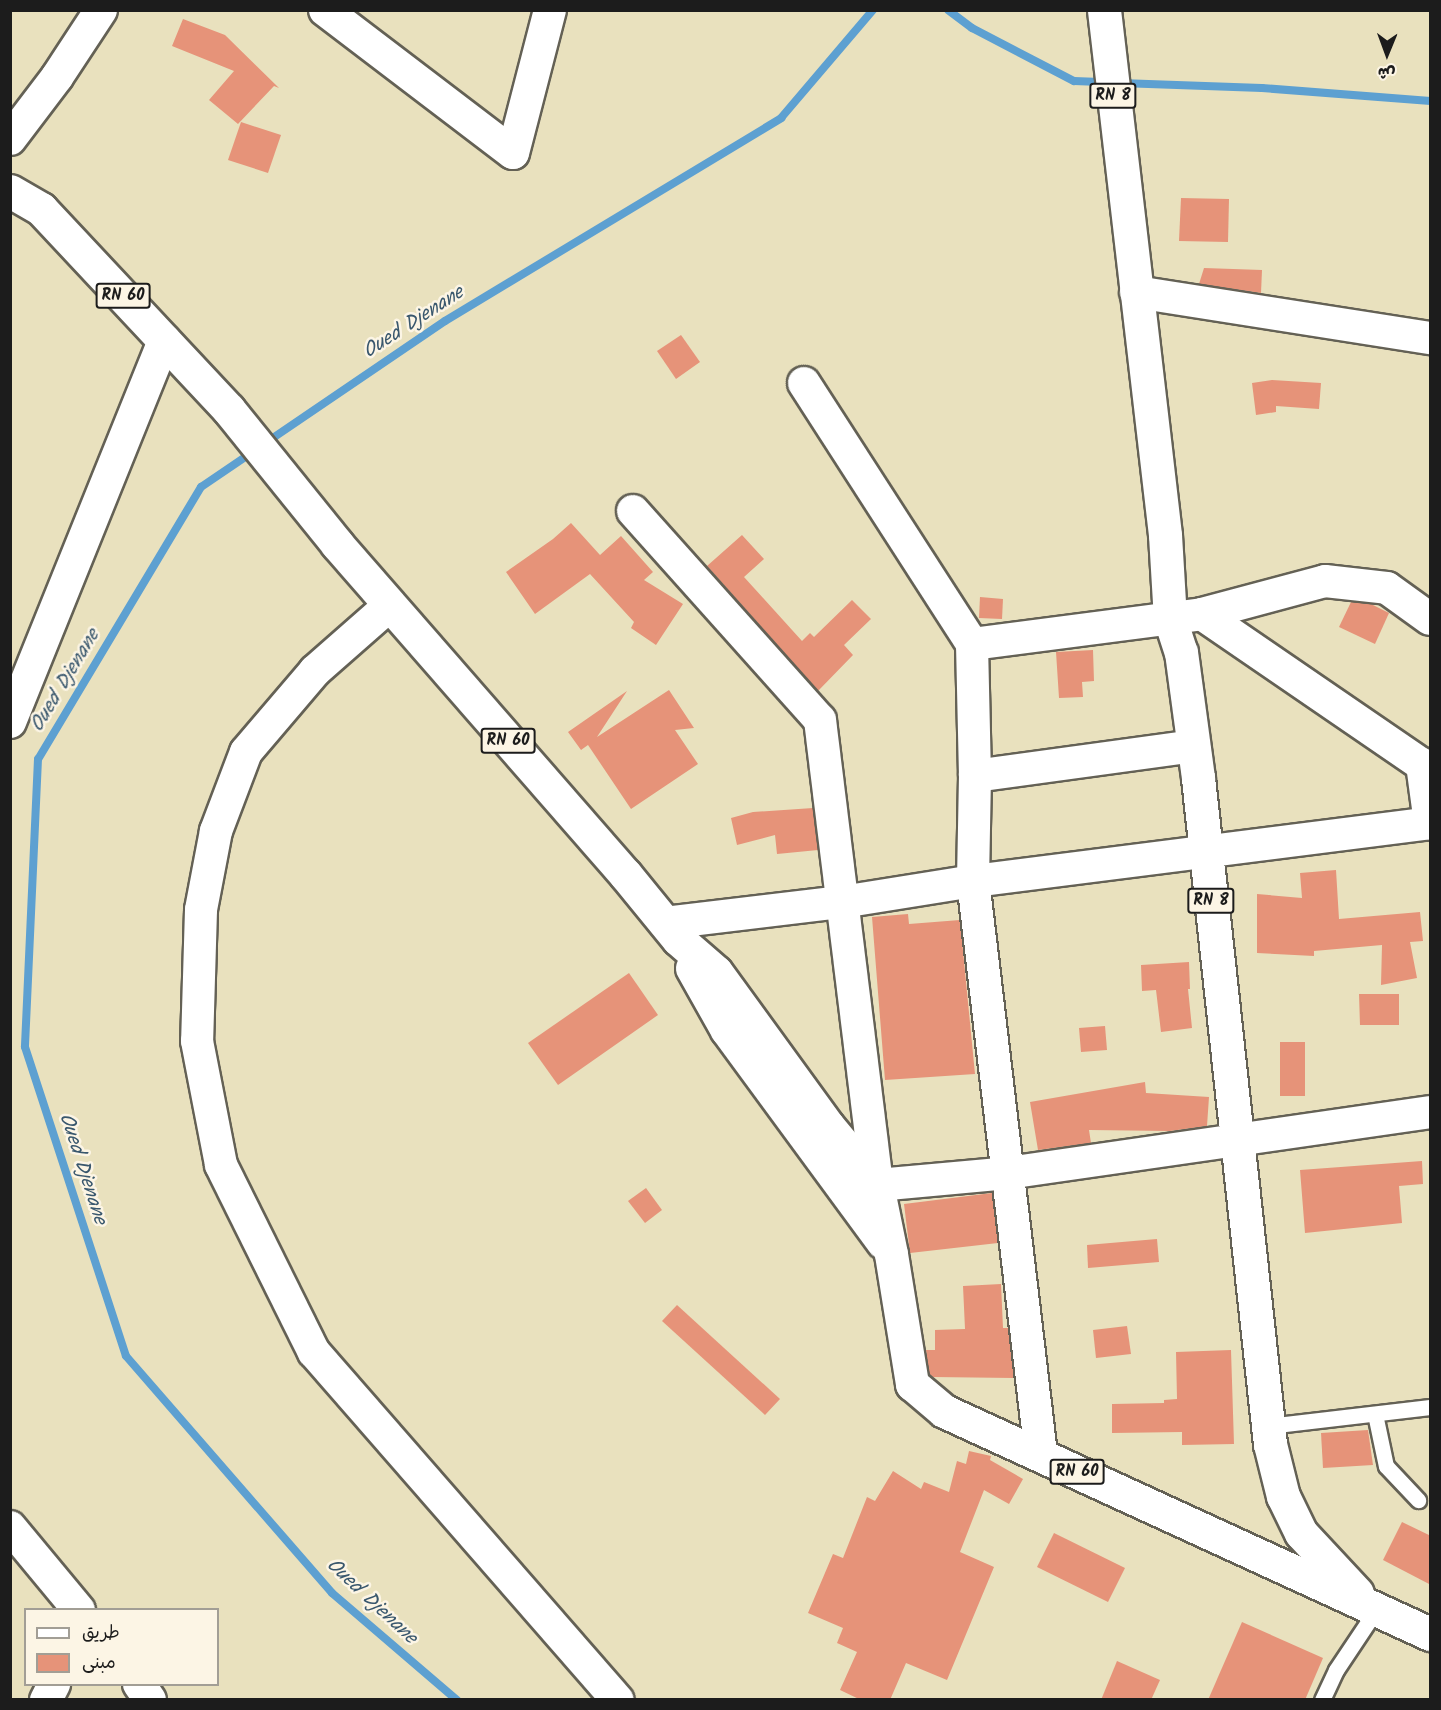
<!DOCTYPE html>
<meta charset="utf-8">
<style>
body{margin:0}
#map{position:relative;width:1441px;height:1710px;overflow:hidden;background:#e9e1be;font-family:Kalam,"Playpen Sans Arabic",sans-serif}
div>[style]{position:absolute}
.stream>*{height:8px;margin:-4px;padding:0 4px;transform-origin:4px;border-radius:4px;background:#5da0d1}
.building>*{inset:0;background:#e69379}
.roads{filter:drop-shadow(2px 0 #646155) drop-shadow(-2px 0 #646155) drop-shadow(0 2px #646155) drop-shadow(0 -2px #646155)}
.lane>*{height:15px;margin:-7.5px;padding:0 7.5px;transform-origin:7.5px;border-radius:7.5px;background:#fff}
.street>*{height:32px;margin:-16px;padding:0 16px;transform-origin:16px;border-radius:16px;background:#fff}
.primary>*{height:33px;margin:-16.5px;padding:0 16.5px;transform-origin:16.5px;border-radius:16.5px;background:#fff}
span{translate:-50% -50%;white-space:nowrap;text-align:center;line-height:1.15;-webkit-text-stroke:5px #fcf5e5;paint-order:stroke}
.shield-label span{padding:2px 4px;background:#fcf5e5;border:2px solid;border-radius:4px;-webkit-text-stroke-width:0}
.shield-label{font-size:16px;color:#1c1c1c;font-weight:700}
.water-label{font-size:20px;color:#39576d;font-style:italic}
.frame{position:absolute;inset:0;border:12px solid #1c1c1c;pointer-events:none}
.legend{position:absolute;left:24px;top:1608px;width:195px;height:78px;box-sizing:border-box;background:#fcf5e5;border:2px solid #a29e95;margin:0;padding:8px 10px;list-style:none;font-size:18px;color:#1c1c1c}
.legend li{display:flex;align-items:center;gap:12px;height:30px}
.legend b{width:30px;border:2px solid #a29e95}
.north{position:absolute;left:1357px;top:24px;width:60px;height:60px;-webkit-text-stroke:4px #fcf5e5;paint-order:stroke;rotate:181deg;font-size:16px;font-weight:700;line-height:24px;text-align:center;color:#1c1c1c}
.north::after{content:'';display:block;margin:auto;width:21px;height:27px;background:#1c1c1c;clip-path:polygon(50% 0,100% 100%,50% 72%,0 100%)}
</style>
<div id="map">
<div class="stream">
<i style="left:948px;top:10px;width:30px;rotate:37deg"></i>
<i style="left:972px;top:28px;width:115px;rotate:27.5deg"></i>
<i style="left:1074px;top:81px;width:33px;rotate:2deg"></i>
<i style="left:1120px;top:83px;width:142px;rotate:2deg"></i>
<i style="left:1262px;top:88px;width:169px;rotate:4.4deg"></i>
<i style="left:264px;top:444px;width:219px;rotate:-34.2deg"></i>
<i style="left:445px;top:321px;width:393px;rotate:-31.1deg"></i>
<i style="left:781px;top:118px;width:142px;rotate:-49.6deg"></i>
<i style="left:254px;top:451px;width:64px;rotate:145.8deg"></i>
<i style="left:201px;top:487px;width:317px;rotate:120.9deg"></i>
<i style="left:38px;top:759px;width:288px;rotate:92.6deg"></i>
<i style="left:25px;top:1047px;width:325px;rotate:71.9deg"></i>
<i style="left:126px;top:1356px;width:314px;rotate:49deg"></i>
<i style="left:332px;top:1593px;width:165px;rotate:40.6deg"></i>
</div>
<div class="building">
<i style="clip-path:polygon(183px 19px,225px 35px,279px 88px,274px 86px,238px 124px,209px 100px,234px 71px,172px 46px)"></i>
<i style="clip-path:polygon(241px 122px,281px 135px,268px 173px,228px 160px)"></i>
<i style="clip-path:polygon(1181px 198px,1229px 199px,1228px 242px,1179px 241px)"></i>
<i style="clip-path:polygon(1204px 268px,1262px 270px,1261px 293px,1199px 284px)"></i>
<i style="clip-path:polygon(681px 335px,700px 362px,676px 379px,657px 351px)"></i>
<i style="clip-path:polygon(1272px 380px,1321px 383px,1319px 409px,1276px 406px,1276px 412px,1256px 415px,1252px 383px)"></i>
<i style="clip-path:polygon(571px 523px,600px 555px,621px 536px,653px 572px,644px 580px,683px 604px,656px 645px,631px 628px,634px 622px,590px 574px,535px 614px,506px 572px,553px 539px)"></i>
<i style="clip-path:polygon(742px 535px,764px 559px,744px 577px,802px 641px,810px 633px,814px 637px,852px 600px,871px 619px,844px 645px,853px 655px,818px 691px,707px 566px)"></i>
<i style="clip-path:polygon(980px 597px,1003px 599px,1002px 619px,979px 618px)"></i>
<i style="clip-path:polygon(1351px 602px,1371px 604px,1389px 613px,1375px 644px,1339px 627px)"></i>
<i style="clip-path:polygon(1093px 650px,1094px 681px,1082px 682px,1083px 697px,1059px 698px,1056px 652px)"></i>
<i style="clip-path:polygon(669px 690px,694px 728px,675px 730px,698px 764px,631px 809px,588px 745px,581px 750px,568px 732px,627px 691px,597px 737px)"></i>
<i style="clip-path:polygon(813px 808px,818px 850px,777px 854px,775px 835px,737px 845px,731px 818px,753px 812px)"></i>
<i style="clip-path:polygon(1336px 870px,1339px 919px,1420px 912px,1423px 941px,1410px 942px,1417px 978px,1381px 985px,1382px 945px,1314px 951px,1314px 956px,1257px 953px,1257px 894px,1302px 898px,1300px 873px)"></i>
<i style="clip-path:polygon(908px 914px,909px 924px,960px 920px,975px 1074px,885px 1080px,872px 917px)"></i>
<i style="clip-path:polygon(1189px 962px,1190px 989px,1188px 989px,1192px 1028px,1161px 1032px,1156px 990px,1142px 991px,1141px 965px)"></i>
<i style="clip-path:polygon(629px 973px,658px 1015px,558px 1085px,528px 1043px)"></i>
<i style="clip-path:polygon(1359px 994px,1399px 994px,1399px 1025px,1360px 1025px)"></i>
<i style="clip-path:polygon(1105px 1026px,1107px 1050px,1081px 1052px,1079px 1028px)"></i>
<i style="clip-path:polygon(1280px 1042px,1305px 1042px,1305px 1096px,1280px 1096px)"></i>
<i style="clip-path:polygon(1145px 1082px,1146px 1093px,1209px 1097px,1207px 1126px,1170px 1131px,1089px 1130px,1091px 1143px,1038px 1150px,1030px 1102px)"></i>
<i style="clip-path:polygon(1422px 1161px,1423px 1184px,1399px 1186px,1402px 1223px,1305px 1233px,1300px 1170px)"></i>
<i style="clip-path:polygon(646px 1188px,662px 1210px,645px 1223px,628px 1201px)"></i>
<i style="clip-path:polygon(992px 1193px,998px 1243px,910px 1253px,904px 1204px)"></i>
<i style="clip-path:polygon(1157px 1239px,1159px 1262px,1088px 1268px,1087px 1245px)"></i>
<i style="clip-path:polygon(1001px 1284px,1003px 1328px,1008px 1328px,1014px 1378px,933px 1377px,929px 1374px,926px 1350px,935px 1350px,935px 1330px,965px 1329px,963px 1286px)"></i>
<i style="clip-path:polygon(677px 1305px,780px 1399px,765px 1415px,662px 1321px)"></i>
<i style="clip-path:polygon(1127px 1326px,1131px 1354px,1096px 1358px,1093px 1330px)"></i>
<i style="clip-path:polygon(1231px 1350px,1234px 1444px,1182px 1445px,1182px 1432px,1112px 1433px,1112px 1404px,1164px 1403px,1164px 1400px,1177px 1399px,1176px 1352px)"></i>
<i style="clip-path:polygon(1368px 1430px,1373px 1465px,1323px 1468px,1321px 1433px)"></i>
<i style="clip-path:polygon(969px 1451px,991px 1456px,990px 1460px,1023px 1479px,1009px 1504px,984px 1490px,960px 1552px,994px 1567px,947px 1680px,906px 1663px,890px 1700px,861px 1700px,840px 1690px,857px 1652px,837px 1643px,843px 1628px,808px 1613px,833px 1554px,843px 1558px,867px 1497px,875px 1501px,893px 1471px,921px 1489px,924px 1482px,949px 1492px,957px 1461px,966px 1464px)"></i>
<i style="clip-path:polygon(1402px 1522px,1431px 1536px,1431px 1585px,1383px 1560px)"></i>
<i style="clip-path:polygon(1054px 1533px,1125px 1568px,1108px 1602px,1037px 1567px)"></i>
<i style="clip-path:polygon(1242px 1622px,1323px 1658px,1305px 1700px,1208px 1700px)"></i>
<i style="clip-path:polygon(1117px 1661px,1160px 1680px,1151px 1700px,1101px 1700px)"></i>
</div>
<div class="roads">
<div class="lane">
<i style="left:1375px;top:1414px;width:53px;rotate:78.1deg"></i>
<i style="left:1386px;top:1466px;width:47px;rotate:46.7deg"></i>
<i style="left:1268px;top:1426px;width:163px;rotate:-6.7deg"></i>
<i style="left:1322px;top:1700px;width:33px;rotate:-65deg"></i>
<i style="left:1336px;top:1670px;width:72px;rotate:-56.3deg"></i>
</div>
<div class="street">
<i style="left:325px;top:10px;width:236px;rotate:37.3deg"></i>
<i style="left:513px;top:153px;width:148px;rotate:-75.5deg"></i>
<i style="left:10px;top:139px;width:78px;rotate:-52.8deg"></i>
<i style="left:57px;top:77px;width:80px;rotate:-56.7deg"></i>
<i style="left:1136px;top:292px;width:298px;rotate:8.9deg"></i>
<i style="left:804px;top:383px;width:310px;rotate:57.2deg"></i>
<i style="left:972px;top:644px;width:132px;rotate:88.7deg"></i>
<i style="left:975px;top:776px;width:105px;rotate:91.1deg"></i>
<i style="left:973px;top:881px;width:578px;rotate:83.24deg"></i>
<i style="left:633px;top:511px;width:280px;rotate:48.2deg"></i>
<i style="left:820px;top:720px;width:468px;rotate:83deg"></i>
<i style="left:877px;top:1185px;width:132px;rotate:-5.2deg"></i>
<i style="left:1008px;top:1173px;width:426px;rotate:-8.2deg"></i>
<i style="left:390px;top:605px;width:100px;rotate:138.7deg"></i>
<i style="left:315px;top:671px;width:106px;rotate:130.4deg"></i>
<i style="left:246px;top:752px;width:85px;rotate:110.8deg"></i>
<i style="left:216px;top:831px;width:80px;rotate:100.8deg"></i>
<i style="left:201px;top:910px;width:131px;rotate:91.7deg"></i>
<i style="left:197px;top:1041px;width:126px;rotate:79deg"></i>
<i style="left:221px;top:1165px;width:209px;rotate:63.6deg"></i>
<i style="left:314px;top:1352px;width:462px;rotate:48.9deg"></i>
<i style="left:1202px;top:614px;width:127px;rotate:-15deg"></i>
<i style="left:1325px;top:581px;width:62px;rotate:6.4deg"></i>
<i style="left:1387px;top:588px;width:53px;rotate:35.8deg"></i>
<i style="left:972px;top:644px;width:232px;rotate:-7.4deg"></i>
<i style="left:1202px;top:614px;width:276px;rotate:34.4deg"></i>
<i style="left:10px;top:722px;width:412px;rotate:-68deg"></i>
<i style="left:1422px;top:764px;width:60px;rotate:82.3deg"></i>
<i style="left:975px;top:776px;width:221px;rotate:-7.8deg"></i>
<i style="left:665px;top:923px;width:178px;rotate:-6.8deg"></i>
<i style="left:842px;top:902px;width:133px;rotate:-9.1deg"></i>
<i style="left:973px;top:881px;width:461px;rotate:-7.2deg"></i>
<i style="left:10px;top:1527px;width:108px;rotate:50.3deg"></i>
<i style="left:139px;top:1684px;width:19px;rotate:55deg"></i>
<i style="left:46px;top:1700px;width:18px;rotate:-63deg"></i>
</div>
<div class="primary">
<i style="left:1104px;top:10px;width:529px;rotate:83.37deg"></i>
<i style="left:1165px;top:535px;width:84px;rotate:86.6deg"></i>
<i style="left:1170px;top:619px;width:35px;rotate:72deg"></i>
<i style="left:1181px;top:652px;width:127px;rotate:82.3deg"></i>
<i style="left:1198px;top:778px;width:670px;rotate:83.83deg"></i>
<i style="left:1270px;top:1444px;width:54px;rotate:76deg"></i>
<i style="left:1283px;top:1496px;width:41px;rotate:64.1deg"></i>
<i style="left:1301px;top:1533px;width:82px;rotate:47deg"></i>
<i style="left:10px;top:191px;width:36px;rotate:30deg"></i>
<i style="left:41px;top:209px;width:275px;rotate:46.9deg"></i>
<i style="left:229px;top:410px;width:172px;rotate:51.1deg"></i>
<i style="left:337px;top:544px;width:438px;rotate:48.9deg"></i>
<i style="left:625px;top:874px;width:84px;rotate:50.8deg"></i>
<i style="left:678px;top:939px;width:50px;rotate:41deg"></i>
<i style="left:716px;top:972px;width:190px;rotate:54deg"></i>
<i style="left:828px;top:1126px;width:77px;rotate:50.3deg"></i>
<i style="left:877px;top:1185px;width:70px;rotate:78.5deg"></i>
<i style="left:891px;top:1254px;width:132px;rotate:80.8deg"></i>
<i style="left:912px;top:1384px;width:42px;rotate:40.2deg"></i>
<i style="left:944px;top:1411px;width:535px;rotate:24.65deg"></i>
<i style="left:692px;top:968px;width:71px;rotate:60.6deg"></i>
<i style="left:727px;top:1030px;width:263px;rotate:53.7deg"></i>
</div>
</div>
<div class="shield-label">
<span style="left:1113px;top:96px">RN 8</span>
<span style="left:123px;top:296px">RN 60</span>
<span style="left:508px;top:741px">RN 60</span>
<span style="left:1211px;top:901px">RN 8</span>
<span style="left:1077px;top:1472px">RN 60</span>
</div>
<div class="water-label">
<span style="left:414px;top:323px;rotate:-33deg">Oued Djenane</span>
<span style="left:66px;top:681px;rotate:-59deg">Oued Djenane</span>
<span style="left:82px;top:1169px;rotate:72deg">Oued Djenane</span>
<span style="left:371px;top:1602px;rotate:43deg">Oued Djenane</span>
</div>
<div class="frame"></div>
<ul class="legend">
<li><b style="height:8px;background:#fff"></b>طريق</li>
<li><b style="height:16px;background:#e69379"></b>مبنى</li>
</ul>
<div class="north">ش</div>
</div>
